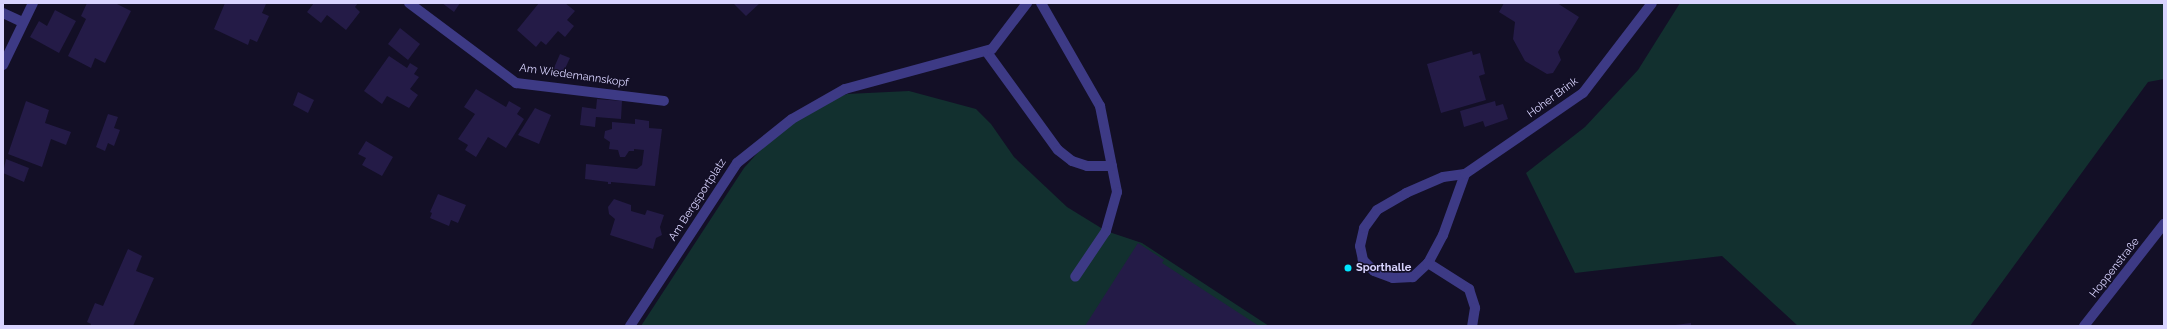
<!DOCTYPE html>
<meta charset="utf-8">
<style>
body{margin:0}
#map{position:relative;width:2167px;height:329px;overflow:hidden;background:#130f26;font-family:Raleway,sans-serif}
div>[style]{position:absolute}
.green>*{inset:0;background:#12302f}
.building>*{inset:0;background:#241b47}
.minor>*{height:10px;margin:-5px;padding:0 5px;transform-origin:5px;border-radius:5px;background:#3d3a85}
.dots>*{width:11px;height:11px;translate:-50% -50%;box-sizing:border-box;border:2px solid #130f26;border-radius:50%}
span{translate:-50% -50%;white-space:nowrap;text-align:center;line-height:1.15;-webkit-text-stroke:3px #130f26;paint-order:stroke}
.street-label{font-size:11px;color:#d9d4ff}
.poi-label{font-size:11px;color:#d9d4ff;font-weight:700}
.left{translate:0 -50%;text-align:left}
.frame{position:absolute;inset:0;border:4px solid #d9d4ff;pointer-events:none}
</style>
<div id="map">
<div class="green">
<i style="clip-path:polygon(1680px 3px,2164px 3px,2164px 79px,2148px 82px,1970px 326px,1798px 326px,1722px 256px,1575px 273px,1526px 173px,1585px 127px,1638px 70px)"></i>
<i style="clip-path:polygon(909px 91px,976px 109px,991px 124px,1014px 157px,1067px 207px,1106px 231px,1142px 243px,1269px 326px,641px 326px,744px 168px,762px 148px,792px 122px,821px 104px,847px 94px)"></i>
</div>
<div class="building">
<i style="clip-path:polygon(87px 3px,115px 3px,131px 11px,105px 63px,95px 58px,91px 68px,68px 56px,86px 19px,81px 16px)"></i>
<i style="clip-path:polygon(225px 3px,266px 4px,262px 13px,269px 16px,257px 42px,250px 39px,248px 45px,214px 29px)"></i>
<i style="clip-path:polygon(314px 3px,358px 3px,355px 7px,360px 12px,346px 30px,327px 15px,321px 23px,307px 12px)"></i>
<i style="clip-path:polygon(442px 3px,460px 3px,454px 12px)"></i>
<i style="clip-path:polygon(539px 3px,565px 3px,575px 11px,567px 20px,574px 26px,565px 37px,558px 31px,546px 45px,541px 41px,536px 47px,517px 30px)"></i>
<i style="clip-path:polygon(733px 3px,760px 3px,746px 16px)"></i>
<i style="clip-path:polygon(1504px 3px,1557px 3px,1579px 17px,1558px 52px,1561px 60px,1553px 73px,1547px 74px,1525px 61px,1513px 39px,1515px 22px,1499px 12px)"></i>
<i style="clip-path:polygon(55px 10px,76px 21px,59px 53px,30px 37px,39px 21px,47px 26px)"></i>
<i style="clip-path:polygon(400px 28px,420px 44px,408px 60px,388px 44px)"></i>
<i style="clip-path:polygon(1472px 51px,1473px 55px,1480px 53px,1485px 74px,1479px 76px,1486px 100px,1441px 113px,1427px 64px)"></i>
<i style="clip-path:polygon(560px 54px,570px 58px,562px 75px,553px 70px)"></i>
<i style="clip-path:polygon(389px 56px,407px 68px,410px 63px,418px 68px,414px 74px,419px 77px,410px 89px,418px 95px,409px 108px,387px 96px,382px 104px,364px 91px)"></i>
<i style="clip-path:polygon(476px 89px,506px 107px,509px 101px,521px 108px,517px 114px,524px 119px,506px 148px,488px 137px,476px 157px,465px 150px,468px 145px,458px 139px,475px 114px,464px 107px)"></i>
<i style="clip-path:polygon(298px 92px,314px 100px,308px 113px,293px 105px)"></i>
<i style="clip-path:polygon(597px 99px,622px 101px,621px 119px,596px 117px,595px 127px,580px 125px,582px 107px,596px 109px)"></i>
<i style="clip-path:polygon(26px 101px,49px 110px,45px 123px,71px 132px,66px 145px,51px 139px,42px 167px,8px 154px)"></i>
<i style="clip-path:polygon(1495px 101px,1496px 106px,1503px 104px,1508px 119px,1485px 127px,1483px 121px,1464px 127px,1460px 111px)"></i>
<i style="clip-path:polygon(535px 108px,551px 115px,539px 144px,518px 135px)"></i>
<i style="clip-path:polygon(108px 114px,118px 117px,114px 128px,120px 130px,114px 146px,108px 143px,105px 151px,96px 147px)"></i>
<i style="clip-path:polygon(635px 119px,649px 121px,649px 128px,662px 129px,655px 186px,611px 182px,611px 184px,608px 184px,608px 182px,585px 179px,586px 164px,637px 169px,642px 165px,644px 150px,634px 149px,634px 151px,629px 151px,625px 157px,620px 157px,618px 150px,609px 149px,610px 142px,604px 138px,605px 131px,612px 129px,612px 122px,635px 124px)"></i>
<i style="clip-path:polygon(366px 141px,393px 157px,382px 176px,362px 165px,366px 158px,358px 154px)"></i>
<i style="clip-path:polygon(6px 159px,29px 168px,24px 182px,3px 173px)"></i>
<i style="clip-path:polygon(438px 194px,466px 205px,458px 223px,451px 220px,449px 226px,430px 218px,432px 213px,430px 212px)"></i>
<i style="clip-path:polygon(614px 199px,631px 205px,631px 211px,645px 215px,647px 210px,664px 215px,660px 227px,662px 235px,656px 238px,653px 249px,610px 235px,615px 219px,609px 214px,608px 207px)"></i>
<i style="clip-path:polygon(1138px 243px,1164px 260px,1162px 263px,1259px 326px,1085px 326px)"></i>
<i style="clip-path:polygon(128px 249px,142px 256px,136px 271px,154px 278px,133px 326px,90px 326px,91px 324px,87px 322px,95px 303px,103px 306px)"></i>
<i style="clip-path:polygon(1691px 323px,1691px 326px,1675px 326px,1675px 325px)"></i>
</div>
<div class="minor">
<i style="left:409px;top:3px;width:134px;rotate:36.8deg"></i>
<i style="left:516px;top:83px;width:149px;rotate:6.9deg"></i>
<i style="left:1041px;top:3px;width:119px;rotate:60.2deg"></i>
<i style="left:1100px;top:106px;width:88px;rotate:78.8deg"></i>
<i style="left:1117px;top:192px;width:41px;rotate:105.8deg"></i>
<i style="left:1106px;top:231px;width:55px;rotate:124deg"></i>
<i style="left:3px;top:13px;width:21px;rotate:25deg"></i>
<i style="left:986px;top:51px;width:122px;rotate:54deg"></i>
<i style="left:1058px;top:150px;width:18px;rotate:38deg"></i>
<i style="left:1072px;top:161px;width:16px;rotate:18deg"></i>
<i style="left:1087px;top:166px;width:25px"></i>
<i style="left:3px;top:65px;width:69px;rotate:-64.2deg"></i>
<i style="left:1465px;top:174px;width:65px;rotate:109.8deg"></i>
<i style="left:1443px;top:235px;width:32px;rotate:118deg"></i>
<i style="left:1428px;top:263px;width:21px;rotate:137deg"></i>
<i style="left:1413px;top:277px;width:20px;rotate:177deg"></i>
<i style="left:1393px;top:278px;width:20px;rotate:-160deg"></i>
<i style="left:1374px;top:271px;width:16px;rotate:-135deg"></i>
<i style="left:1363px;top:260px;width:14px;rotate:-102deg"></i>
<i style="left:1360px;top:246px;width:18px;rotate:-77deg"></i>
<i style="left:1364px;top:228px;width:22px;rotate:-54deg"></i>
<i style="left:1377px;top:210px;width:34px;rotate:-30deg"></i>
<i style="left:1406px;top:193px;width:40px;rotate:-23.4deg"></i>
<i style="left:1443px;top:177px;width:22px;rotate:-8deg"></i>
<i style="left:1465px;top:174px;width:143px;rotate:-34.5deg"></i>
<i style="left:1583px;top:93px;width:113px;rotate:-52.5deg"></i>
<i style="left:1428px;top:263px;width:49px;rotate:32.4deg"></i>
<i style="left:1469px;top:289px;width:20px;rotate:72deg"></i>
<i style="left:1475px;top:308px;width:18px;rotate:99deg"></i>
<i style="left:630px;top:326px;width:195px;rotate:-56.7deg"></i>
<i style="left:737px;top:163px;width:70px;rotate:-38.7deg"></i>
<i style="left:792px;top:119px;width:61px;rotate:-29.5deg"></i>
<i style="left:845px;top:89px;width:152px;rotate:-15.2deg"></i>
<i style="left:992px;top:49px;width:58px;rotate:-52.7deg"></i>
<i style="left:2084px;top:326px;width:130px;rotate:-51.9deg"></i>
</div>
<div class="dots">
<i style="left:1348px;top:268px;background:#00e5ff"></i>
</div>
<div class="street-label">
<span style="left:574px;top:76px;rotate:8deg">Am Wiedemannskopf</span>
<span style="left:1553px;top:98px;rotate:-36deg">Hoher Brink</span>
<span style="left:698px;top:200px;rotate:-57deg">Am Bergsportplatz</span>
<span style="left:2115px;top:268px;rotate:-52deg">Hoppenstraße</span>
</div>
<div class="poi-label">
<span class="left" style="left:1356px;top:268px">Sporthalle</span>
</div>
<div class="frame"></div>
</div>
